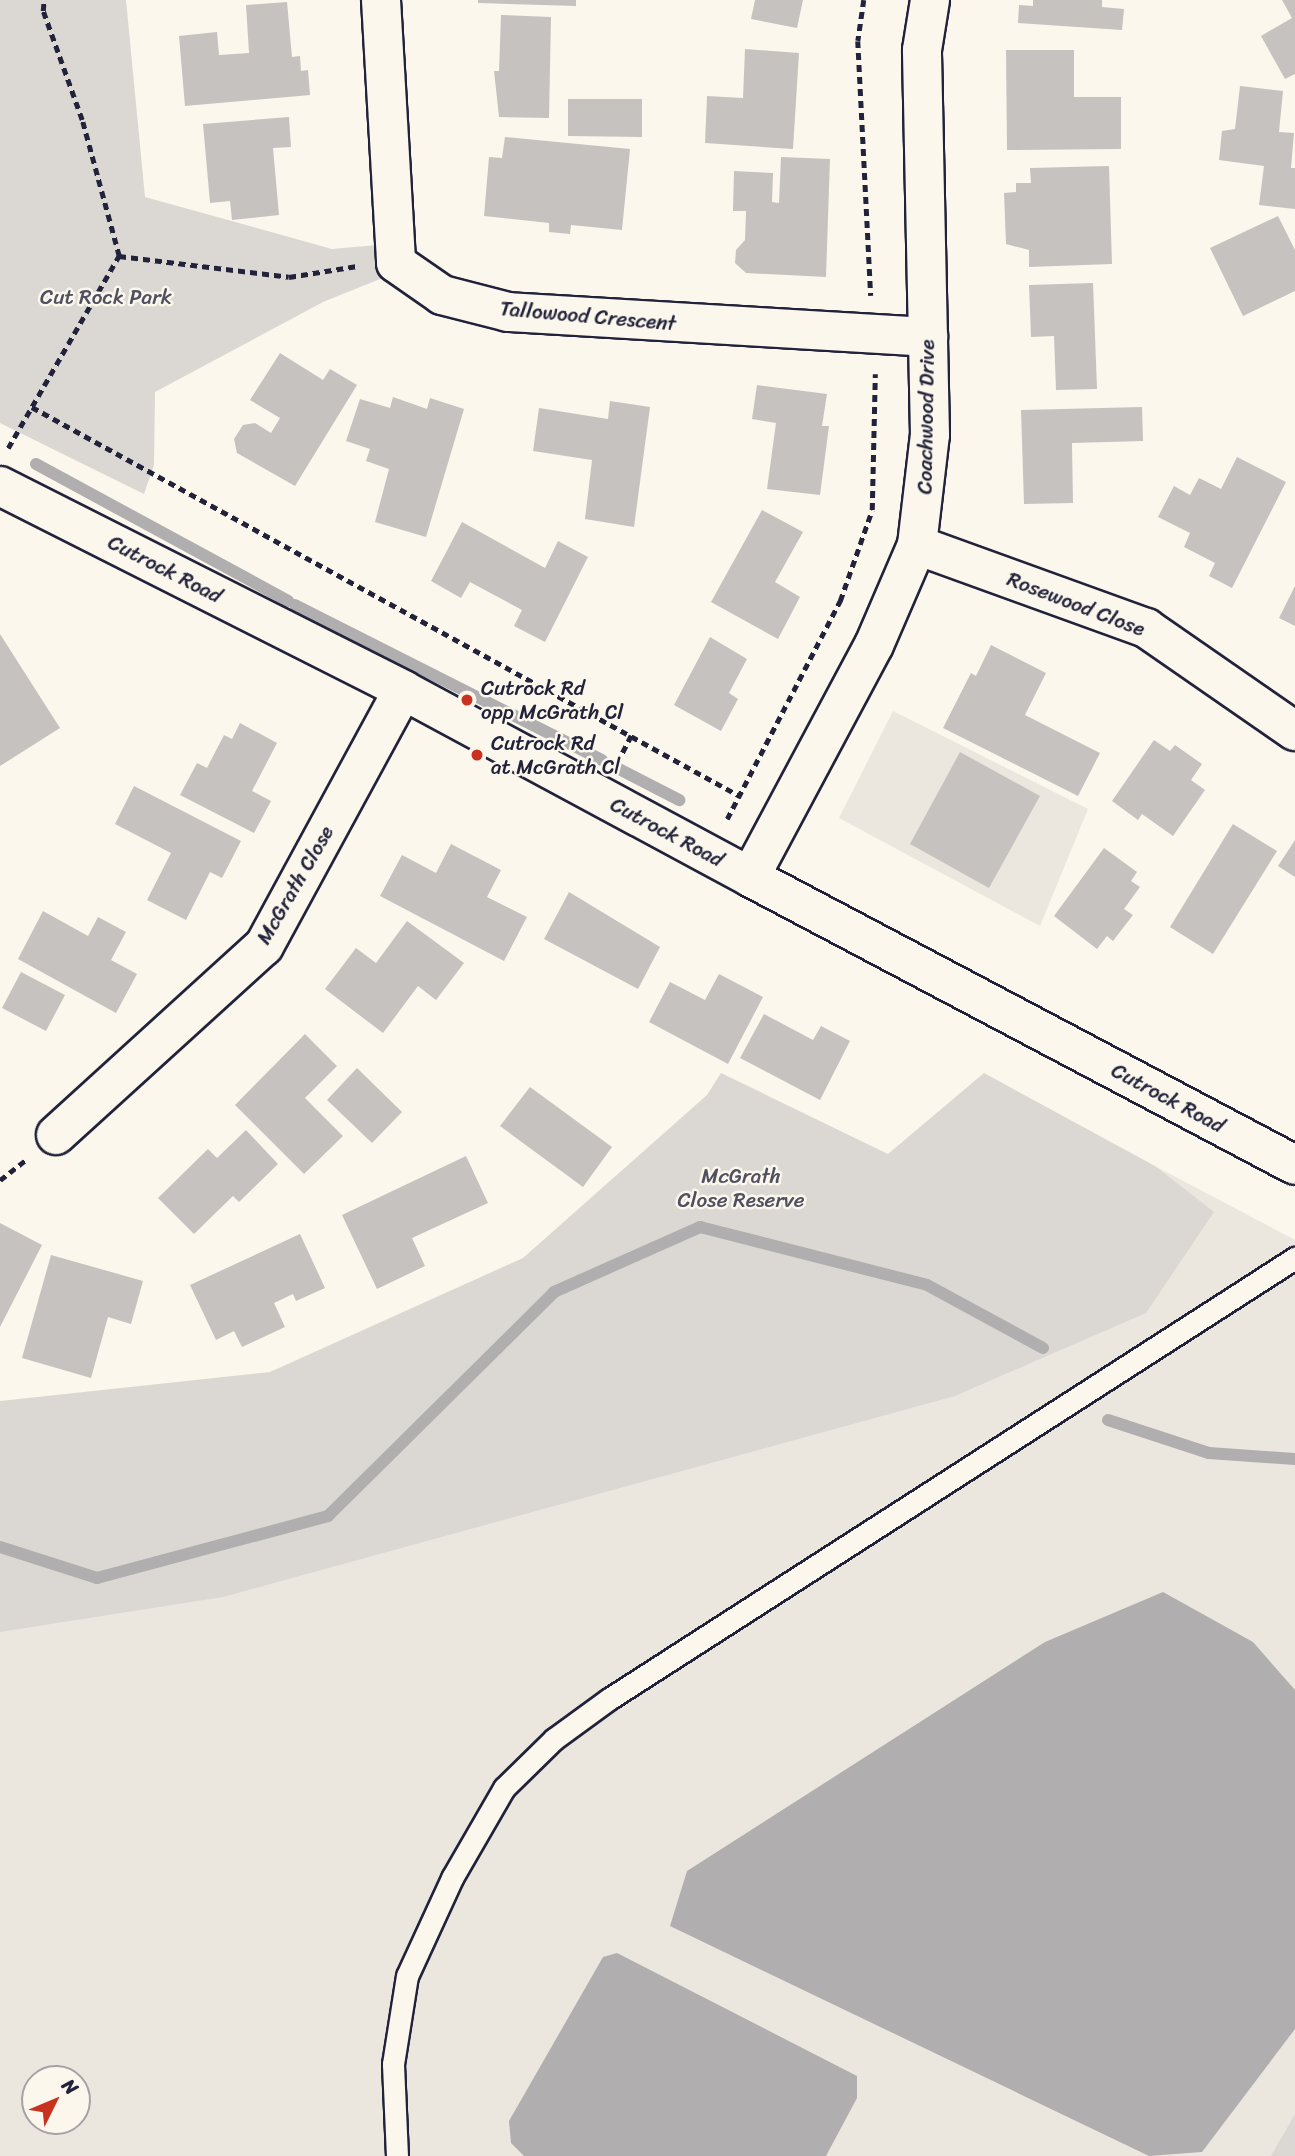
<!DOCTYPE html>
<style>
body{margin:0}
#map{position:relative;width:1295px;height:2156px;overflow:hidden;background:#fbf7ec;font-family:Sriracha,sans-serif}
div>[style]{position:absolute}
.built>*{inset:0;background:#ebe7df}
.green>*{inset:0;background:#dbd8d3}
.water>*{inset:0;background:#b1aeb0}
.stream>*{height:12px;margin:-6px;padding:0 6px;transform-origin:6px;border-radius:6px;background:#b1aeb0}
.building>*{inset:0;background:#c6c2c0}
.path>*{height:4.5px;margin-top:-2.25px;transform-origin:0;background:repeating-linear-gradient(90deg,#22223b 0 7px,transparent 0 12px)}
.roads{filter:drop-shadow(2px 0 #22223b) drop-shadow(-2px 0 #22223b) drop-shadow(0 2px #22223b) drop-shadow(0 -2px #22223b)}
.lane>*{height:21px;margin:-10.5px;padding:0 10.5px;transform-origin:10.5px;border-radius:10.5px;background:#fbf7ec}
.street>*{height:38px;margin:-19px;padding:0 19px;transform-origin:19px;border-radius:19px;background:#fbf7ec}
.secondary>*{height:38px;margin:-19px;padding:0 19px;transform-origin:19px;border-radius:19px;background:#fbf7ec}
.dots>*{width:19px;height:19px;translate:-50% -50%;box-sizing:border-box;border:4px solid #fbf7ec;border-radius:50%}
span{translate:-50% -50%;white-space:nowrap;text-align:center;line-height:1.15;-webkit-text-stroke:5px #fbf7ec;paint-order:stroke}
.park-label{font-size:21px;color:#505061}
.street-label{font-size:21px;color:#22223b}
.poi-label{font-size:21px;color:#22223b}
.left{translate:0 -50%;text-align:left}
.north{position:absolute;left:21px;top:2065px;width:70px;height:70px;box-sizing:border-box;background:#fbf7ec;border:2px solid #a4a2a5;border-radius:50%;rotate:47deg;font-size:19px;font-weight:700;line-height:28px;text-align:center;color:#22223b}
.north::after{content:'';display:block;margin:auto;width:24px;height:32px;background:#c8321e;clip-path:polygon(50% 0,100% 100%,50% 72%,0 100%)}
</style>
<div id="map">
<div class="built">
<i style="clip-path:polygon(893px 711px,1088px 809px,1040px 926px,839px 818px)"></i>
<i style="clip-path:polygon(evenodd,1155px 1166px,1295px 1240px,1295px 2156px,0 2156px,0 1481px,1155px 1166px,35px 2079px,77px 2079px,77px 2121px,35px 2121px,35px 2079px)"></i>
</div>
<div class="green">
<i style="clip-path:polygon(0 0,126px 0,145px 197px,332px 249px,377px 245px,390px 275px,323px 302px,155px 392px,154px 465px,144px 494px,0 423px)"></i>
<i style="clip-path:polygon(721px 1073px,888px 1154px,984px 1073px,1155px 1166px,1214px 1212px,1146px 1313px,955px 1396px,223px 1597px,0 1632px,0 1401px,270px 1372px,523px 1258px,707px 1095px)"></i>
<i style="clip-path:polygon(1295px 2114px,1295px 2156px,1271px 2156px)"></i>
</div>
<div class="water">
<i style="clip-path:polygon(1163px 1592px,1253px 1642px,1295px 1690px,1295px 2029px,1202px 2152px,1149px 2156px,670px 1926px,687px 1871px,1045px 1642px)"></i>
<i style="clip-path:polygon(617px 1953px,857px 2076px,857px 2098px,826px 2156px,524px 2156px,511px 2143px,509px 2121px,603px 1957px)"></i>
</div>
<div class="stream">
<i style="left:36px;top:464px;width:287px;rotate:28.5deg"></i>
<i style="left:295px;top:605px;width:344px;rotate:26.8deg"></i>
<i style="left:619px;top:769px;width:68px;rotate:27.3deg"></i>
<i style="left:1108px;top:1420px;width:106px;rotate:18.1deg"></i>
<i style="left:1209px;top:1453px;width:86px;rotate:4deg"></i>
<i style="left:0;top:1547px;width:102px;rotate:17.7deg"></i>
<i style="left:97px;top:1578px;width:239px;rotate:-15deg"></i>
<i style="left:328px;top:1516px;width:318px;rotate:-44.7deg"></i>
<i style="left:554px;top:1292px;width:160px;rotate:-24deg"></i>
<i style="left:700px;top:1227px;width:234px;rotate:14.3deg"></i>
<i style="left:927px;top:1285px;width:132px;rotate:28.5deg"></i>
</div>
<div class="building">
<i style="clip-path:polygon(478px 0,576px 0,576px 6px,478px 3px)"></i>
<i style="clip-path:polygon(755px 0,803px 0,797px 28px,751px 19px)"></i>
<i style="clip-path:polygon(1033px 0,1102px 0,1102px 7px,1124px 9px,1122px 30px,1018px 23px,1019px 5px,1033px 6px)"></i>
<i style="clip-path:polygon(1282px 0,1295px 0,1295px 74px,1285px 79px,1261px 36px,1292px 18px)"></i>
<i style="clip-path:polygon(287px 2px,292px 57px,300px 56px,301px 71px,308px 70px,310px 95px,185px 106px,179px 36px,217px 32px,219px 55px,249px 53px,246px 5px)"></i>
<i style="clip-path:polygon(501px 15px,551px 17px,549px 118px,499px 117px,494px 71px,499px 71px)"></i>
<i style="clip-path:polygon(745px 49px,799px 53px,793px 149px,705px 143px,707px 96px,743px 98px)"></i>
<i style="clip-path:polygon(1006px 50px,1074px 50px,1074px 97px,1121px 97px,1121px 149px,1007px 150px)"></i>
<i style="clip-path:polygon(1240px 86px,1283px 91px,1279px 132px,1294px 133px,1291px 168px,1295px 168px,1295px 209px,1259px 205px,1264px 166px,1219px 160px,1222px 131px,1235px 129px)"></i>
<i style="clip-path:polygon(568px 99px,642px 99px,642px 137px,568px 136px)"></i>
<i style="clip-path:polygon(289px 117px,291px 147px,273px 148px,279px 215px,232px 220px,230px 201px,210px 203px,203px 124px)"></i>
<i style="clip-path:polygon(505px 137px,630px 149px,622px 230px,571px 225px,570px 234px,549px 232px,549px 223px,484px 216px,489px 157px,502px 158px)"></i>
<i style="clip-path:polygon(781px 157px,830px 159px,826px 277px,746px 273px,735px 263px,736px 250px,745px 240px,746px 211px,733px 211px,734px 171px,773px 173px,772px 202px,779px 203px)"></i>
<i style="clip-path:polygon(1109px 166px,1112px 264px,1029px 267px,1029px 250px,1006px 244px,1004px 193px,1016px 192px,1016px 183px,1031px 183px,1030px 168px)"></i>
<i style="clip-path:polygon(1278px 216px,1295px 250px,1295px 291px,1243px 316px,1210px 248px)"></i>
<i style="clip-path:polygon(1093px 283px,1097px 389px,1056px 390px,1054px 336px,1031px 337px,1029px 285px)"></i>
<i style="clip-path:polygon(280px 353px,323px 380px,330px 369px,357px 385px,295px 486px,237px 453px,234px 439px,243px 425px,255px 423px,271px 433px,280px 418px,250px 400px)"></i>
<i style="clip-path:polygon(757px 385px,827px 394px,822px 426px,829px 426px,820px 495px,767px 489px,776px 423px,752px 419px)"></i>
<i style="clip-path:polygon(393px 397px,427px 409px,430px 398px,464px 409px,426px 537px,375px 522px,389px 469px,366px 461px,370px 449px,346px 441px,360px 399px,390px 408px)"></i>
<i style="clip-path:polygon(610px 401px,650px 407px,634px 527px,585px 519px,592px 460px,533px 451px,539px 408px,608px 419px)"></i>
<i style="clip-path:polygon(1142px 407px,1143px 441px,1072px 443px,1073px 503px,1024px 504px,1021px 410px)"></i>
<i style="clip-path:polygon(1237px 457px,1286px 482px,1232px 588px,1209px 576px,1215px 563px,1184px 547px,1190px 533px,1158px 517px,1174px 486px,1190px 495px,1199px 478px,1221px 489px)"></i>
<i style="clip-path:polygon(762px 510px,803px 532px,775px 582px,800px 597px,778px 639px,711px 602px)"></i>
<i style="clip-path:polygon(462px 522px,545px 568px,558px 541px,588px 557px,545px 642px,514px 626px,522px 610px,470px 582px,461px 598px,431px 581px)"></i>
<i style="clip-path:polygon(1295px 586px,1295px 626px,1279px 618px)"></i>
<i style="clip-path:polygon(0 634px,60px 728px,0 766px)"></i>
<i style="clip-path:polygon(710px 637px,747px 659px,729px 693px,738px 699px,721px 731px,674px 705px)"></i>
<i style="clip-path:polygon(991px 645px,1046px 673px,1025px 715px,1100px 753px,1078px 796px,943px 728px,971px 673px,976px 676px)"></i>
<i style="clip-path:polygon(240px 723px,277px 743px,252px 791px,271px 801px,254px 833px,180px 795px,197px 763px,207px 768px,224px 735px,232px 739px)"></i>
<i style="clip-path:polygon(1154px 740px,1170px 751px,1175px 745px,1202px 764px,1191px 780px,1205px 790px,1173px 836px,1142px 814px,1138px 820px,1112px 801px)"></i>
<i style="clip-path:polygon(960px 752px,1040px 796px,989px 888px,910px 844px)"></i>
<i style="clip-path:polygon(134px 786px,241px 841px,222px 878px,210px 872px,186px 920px,147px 900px,171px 853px,115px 824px)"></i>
<i style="clip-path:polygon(1233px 824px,1277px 851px,1213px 954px,1170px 927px)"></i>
<i style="clip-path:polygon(1295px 840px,1295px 877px,1278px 866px)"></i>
<i style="clip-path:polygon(451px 844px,501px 870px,487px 897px,527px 917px,504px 961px,380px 896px,402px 855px,436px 873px)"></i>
<i style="clip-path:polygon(1104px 848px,1137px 872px,1131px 881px,1140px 887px,1124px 909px,1133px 915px,1113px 941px,1107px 936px,1097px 949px,1054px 916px)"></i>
<i style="clip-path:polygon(569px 892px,660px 947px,638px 989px,544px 939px)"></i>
<i style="clip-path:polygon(43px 911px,88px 936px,98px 917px,126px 932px,111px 960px,137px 974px,116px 1013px,18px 959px)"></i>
<i style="clip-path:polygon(407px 921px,464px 963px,436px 1000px,418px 986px,383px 1033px,325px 989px,356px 948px,376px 963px)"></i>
<i style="clip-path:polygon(21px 972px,65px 995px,46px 1031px,2px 1008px)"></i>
<i style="clip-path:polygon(719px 974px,763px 997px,728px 1064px,649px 1022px,670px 982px,705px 1000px)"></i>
<i style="clip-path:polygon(764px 1014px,813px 1040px,821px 1026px,850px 1041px,820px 1100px,740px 1058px)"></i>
<i style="clip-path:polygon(305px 1034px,337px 1066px,305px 1098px,343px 1136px,304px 1174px,235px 1105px)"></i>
<i style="clip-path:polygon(357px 1068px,402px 1112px,372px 1143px,327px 1100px)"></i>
<i style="clip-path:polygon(530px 1087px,612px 1147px,583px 1187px,500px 1126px)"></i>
<i style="clip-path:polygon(246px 1130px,278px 1164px,239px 1202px,233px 1196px,194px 1234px,158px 1198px,208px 1149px,217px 1158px)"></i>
<i style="clip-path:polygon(466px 1156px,488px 1203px,412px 1238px,425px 1266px,377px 1289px,342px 1215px)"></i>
<i style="clip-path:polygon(0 1223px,42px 1245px,0 1327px)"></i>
<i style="clip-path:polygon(300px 1234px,325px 1288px,296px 1301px,293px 1294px,274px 1303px,285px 1327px,242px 1347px,234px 1331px,216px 1340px,190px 1285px)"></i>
<i style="clip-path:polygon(51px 1255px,143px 1281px,131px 1324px,108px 1317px,91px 1378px,22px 1358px)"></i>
</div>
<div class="path">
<i style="left:864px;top:0;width:41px;rotate:98.3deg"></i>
<i style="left:858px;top:41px;width:255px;rotate:87.1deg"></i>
<i style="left:119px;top:256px;width:171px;rotate:7deg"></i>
<i style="left:289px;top:277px;width:69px;rotate:-9.2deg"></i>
<i style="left:32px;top:407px;width:808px;rotate:28.79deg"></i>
<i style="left:8px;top:448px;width:222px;rotate:-60deg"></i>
<i style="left:119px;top:256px;width:141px;rotate:-105.2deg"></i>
<i style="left:82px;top:120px;width:116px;rotate:-109.7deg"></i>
<i style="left:43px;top:11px;width:11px;rotate:-85deg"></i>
<i style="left:617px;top:763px;width:31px;rotate:-63deg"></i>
<i style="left:727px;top:819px;width:246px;rotate:-62.6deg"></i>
<i style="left:840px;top:601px;width:96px;rotate:-70.6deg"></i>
<i style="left:872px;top:510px;width:136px;rotate:-88.7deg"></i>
<i style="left:0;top:1180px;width:33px;rotate:-38deg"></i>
</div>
<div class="roads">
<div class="lane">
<i style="left:397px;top:2156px;width:92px;rotate:-92.5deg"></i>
<i style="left:393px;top:2064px;width:89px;rotate:-81deg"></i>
<i style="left:407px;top:1976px;width:108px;rotate:-65.3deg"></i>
<i style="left:452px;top:1878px;width:104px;rotate:-60deg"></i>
<i style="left:504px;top:1788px;width:70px;rotate:-44.4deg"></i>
<i style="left:554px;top:1739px;width:68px;rotate:-36deg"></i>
<i style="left:609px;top:1699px;width:816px;rotate:-32.74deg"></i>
</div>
<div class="street">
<i style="left:381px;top:0;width:263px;rotate:86.7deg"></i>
<i style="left:396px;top:263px;width:56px;rotate:34.8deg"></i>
<i style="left:442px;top:295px;width:68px;rotate:14.4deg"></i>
<i style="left:508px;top:312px;width:421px;rotate:3.4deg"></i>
<i style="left:917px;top:545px;width:244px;rotate:19.9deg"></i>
<i style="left:1146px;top:628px;width:181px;rotate:34.7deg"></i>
<i style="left:750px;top:877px;width:616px;rotate:27.85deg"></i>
<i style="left:56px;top:1135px;width:281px;rotate:-42.3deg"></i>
<i style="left:264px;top:946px;width:291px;rotate:-61.5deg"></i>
</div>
<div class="secondary">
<i style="left:0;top:486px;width:452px;rotate:26.8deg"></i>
<i style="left:403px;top:690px;width:394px;rotate:28.3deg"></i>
<i style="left:750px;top:877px;width:263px;rotate:-61.9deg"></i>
<i style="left:874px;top:645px;width:109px;rotate:-66.7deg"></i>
<i style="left:917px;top:545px;width:111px;rotate:-83.3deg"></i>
<i style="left:930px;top:435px;width:385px;rotate:-91.2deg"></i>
<i style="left:922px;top:50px;width:51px;rotate:-80.9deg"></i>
</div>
</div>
<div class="dots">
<i style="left:467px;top:700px;background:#c8321e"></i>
<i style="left:477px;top:755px;background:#c8321e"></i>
</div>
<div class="park-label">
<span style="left:106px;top:297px">Cut Rock Park</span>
<span style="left:741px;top:1188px">McGrath<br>Close Reserve</span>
</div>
<div class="street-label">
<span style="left:588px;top:316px;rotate:5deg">Tallowood Crescent</span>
<span style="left:926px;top:417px;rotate:-89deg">Coachwood Drive</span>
<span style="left:165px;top:569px;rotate:27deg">Cutrock Road</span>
<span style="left:1076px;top:604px;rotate:21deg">Rosewood Close</span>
<span style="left:667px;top:832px;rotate:28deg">Cutrock Road</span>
<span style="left:295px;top:885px;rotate:-60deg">McGrath Close</span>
<span style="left:1168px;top:1098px;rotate:28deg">Cutrock Road</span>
</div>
<div class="poi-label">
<span class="left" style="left:481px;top:700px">Cutrock Rd<br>opp McGrath Cl</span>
<span class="left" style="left:491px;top:755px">Cutrock Rd<br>at McGrath Cl</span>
</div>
<div class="north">N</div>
</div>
